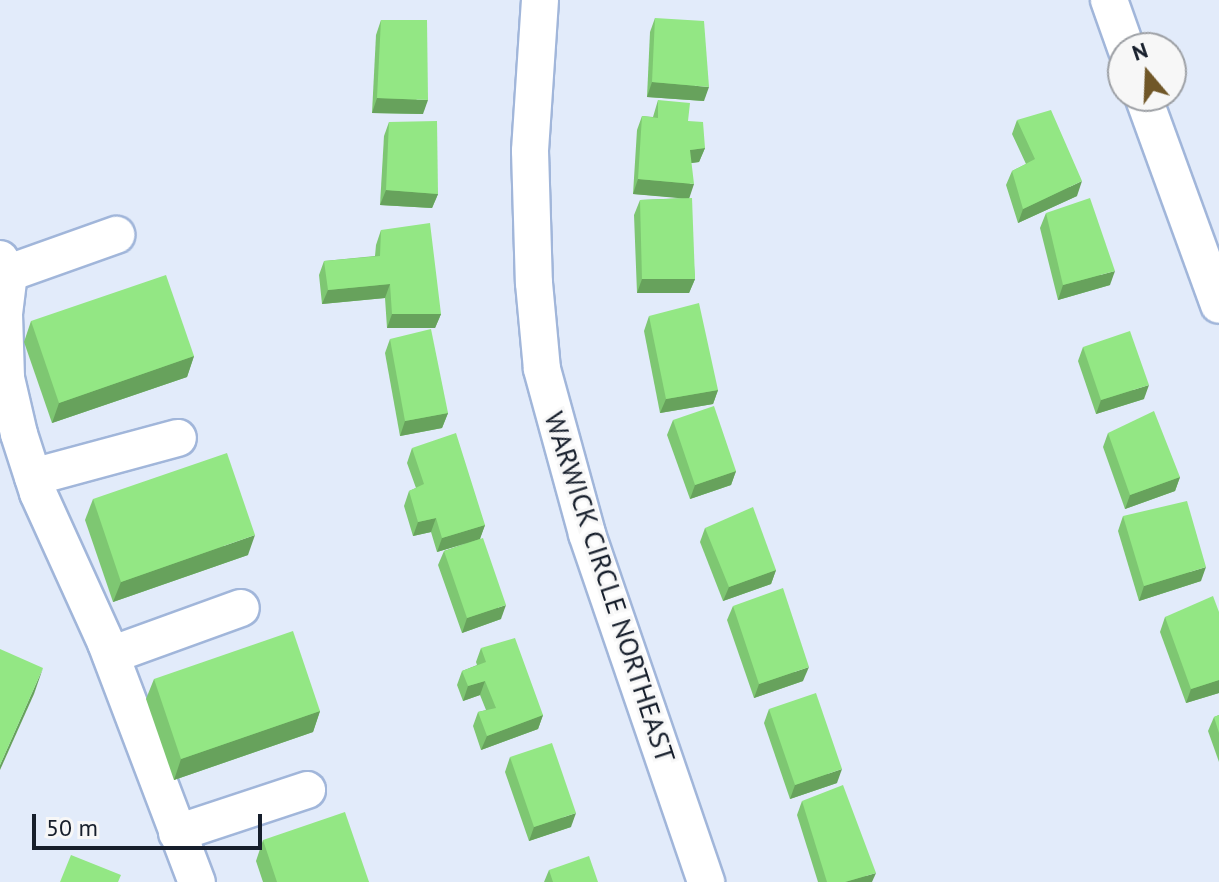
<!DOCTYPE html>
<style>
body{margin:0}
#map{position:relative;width:1219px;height:882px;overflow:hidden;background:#e2ebfa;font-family:"PT Sans",sans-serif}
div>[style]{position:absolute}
.roads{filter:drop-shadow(2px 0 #a1b6da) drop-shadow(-2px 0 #a1b6da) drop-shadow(0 2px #a1b6da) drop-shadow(0 -2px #a1b6da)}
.minor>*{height:36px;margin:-18px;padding:0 18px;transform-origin:18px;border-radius:18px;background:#fff}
.wall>*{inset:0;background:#7ec772}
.shaded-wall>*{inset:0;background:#67a25c}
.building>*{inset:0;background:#93e784}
span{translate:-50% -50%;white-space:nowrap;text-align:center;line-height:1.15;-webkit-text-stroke:6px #f7f7f7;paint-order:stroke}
.street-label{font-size:28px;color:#161e2b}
.north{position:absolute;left:1107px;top:32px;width:80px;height:80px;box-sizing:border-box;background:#f7f7f7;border:2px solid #9da0a5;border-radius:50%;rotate:341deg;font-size:22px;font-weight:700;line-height:32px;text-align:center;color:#161e2b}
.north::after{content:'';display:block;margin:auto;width:28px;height:36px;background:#705728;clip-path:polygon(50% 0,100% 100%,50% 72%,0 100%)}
.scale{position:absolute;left:32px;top:814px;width:230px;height:36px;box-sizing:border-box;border:4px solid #161e2b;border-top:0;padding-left:10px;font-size:24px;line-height:28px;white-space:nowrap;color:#161e2b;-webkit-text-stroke:6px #f7f7f7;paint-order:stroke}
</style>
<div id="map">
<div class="roads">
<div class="minor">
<i style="left:540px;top:0;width:151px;rotate:93.8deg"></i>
<i style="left:530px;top:151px;width:132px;rotate:88.3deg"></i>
<i style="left:534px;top:283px;width:86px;rotate:84.7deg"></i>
<i style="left:542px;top:369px;width:171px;rotate:74.7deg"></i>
<i style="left:587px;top:534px;width:368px;rotate:71.1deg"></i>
<i style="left:1109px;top:0;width:51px;rotate:70.5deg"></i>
<i style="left:1143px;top:96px;width:222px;rotate:70deg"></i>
<i style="left:0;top:259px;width:17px;rotate:57deg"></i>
<i style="left:9px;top:273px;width:41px;rotate:97deg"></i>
<i style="left:4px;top:314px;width:64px;rotate:88.2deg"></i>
<i style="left:6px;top:378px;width:57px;rotate:76.9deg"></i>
<i style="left:19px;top:434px;width:62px;rotate:72.1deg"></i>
<i style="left:38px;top:493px;width:165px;rotate:65.6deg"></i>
<i style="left:106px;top:643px;width:256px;rotate:69.2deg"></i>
<i style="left:9px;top:273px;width:114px;rotate:-19.6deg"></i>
<i style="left:33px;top:477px;width:150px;rotate:-15.1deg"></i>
<i style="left:111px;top:655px;width:138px;rotate:-19.9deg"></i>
<i style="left:177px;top:833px;width:137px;rotate:-18.3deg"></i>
</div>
</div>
<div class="wall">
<i style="clip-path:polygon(655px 18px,704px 101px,647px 97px,650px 32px)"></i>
<i style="clip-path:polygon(381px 20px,423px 114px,372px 113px,376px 35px)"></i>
<i style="clip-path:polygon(658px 100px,688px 121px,705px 148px,699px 162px,691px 163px,689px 198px,695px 279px,689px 293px,637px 293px,634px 215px,640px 200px,686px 198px,633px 194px,637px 130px,642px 116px,653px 117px)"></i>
<i style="clip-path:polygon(1017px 120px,1077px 196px,1018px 223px,1006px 185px,1012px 171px,1026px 164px,1012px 134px)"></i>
<i style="clip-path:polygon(389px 122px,438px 194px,432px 208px,380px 205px,384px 136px)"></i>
<i style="clip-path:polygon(1046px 213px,1110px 285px,1058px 300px,1040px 228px)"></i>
<i style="clip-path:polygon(381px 230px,441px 314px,435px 328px,387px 328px,385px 298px,322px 304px,319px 275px,324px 261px,375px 256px,376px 245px)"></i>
<i style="clip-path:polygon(649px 316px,718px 390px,713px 404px,660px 413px,644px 331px)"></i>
<i style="clip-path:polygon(31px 321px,194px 356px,187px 377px,52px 423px,24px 342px)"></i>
<i style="clip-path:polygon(390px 339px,448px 413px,442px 428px,400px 436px,385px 353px)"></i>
<i style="clip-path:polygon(1083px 347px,1144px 399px,1096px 414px,1078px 361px)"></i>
<i style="clip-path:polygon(673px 420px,736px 471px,731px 485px,690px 499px,667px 435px)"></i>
<i style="clip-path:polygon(1108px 433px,1180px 477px,1175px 491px,1125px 509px,1103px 447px)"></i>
<i style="clip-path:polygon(412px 448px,485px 525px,480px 538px,501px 619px,462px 633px,438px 565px,444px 551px,467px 543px,437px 552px,431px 532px,413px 536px,404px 506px,409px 491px,416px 488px,407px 463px)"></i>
<i style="clip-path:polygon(93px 499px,248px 555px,113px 602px,85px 520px)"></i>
<i style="clip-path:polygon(1123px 516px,1201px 581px,1139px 601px,1118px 531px)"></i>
<i style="clip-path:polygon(705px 528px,776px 570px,771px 584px,723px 601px,700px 542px)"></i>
<i style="clip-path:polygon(733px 606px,803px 681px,754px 698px,727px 620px)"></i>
<i style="clip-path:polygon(1219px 612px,1219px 693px,1186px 703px,1160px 632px,1165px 617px)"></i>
<i style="clip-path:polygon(481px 648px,543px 715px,538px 729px,481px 750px,473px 726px,478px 712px,486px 710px,480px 695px,463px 701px,457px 685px,462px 671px,477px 665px,476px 662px)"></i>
<i style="clip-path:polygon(154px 679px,320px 711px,313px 732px,174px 780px,146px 699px)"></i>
<i style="clip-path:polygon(769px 709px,837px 783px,790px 799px,764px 723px)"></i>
<i style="clip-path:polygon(1219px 715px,1219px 762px,1208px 731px,1214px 717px)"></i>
<i style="clip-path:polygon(510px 757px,571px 827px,529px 841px,505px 772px)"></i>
<i style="clip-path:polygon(802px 801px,872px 882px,818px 882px,797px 815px)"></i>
<i style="clip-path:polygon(263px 840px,369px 882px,263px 882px,256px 861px)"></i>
<i style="clip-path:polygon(549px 870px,598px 882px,544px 882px)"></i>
</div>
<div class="shaded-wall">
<i style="clip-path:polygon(652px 82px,709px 87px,704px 101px,647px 97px)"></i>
<i style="clip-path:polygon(377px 98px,428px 100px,423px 114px,372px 113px)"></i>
<i style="clip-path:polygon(705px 148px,699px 162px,684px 164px,690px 150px)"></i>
<i style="clip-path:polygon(638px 179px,694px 184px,689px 199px,633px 194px)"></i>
<i style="clip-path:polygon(1082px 181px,1077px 196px,1018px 223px,1023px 209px)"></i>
<i style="clip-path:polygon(386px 190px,438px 194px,432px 208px,380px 205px)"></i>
<i style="clip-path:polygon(1115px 271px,1110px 285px,1058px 300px,1063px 285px)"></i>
<i style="clip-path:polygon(642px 279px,695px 279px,689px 293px,637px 293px)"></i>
<i style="clip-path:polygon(390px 284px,385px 298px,322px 304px,328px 290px)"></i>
<i style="clip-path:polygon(392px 314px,441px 314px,435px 328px,387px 328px)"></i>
<i style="clip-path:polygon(194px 356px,187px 377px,52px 423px,59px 403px)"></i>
<i style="clip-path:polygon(1149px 385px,1144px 399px,1096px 414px,1101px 400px)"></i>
<i style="clip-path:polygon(718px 390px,713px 404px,660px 413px,666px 399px)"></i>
<i style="clip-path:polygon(448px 413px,442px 428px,400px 436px,405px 421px)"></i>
<i style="clip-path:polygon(736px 471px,731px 485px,690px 499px,695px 485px)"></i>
<i style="clip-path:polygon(1180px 477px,1175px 491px,1125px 509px,1130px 495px)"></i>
<i style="clip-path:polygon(436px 518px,431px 532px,413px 536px,418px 522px)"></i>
<i style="clip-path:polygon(485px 525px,480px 539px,437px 552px,442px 538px)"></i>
<i style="clip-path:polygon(255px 535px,248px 555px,113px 602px,121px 582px)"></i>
<i style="clip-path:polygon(1206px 567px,1201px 581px,1139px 601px,1144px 586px)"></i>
<i style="clip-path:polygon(776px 570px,771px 584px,723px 601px,729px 587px)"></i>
<i style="clip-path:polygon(506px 605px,501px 619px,462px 633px,467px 618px)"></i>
<i style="clip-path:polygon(809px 667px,803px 681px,754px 698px,759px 684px)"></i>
<i style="clip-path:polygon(43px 668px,34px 694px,0 770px,0 765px)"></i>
<i style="clip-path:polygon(1219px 680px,1219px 693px,1186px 703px,1191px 689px)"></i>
<i style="clip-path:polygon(485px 681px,480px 695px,463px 701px,468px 686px)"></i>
<i style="clip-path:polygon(320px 711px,313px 732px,174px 780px,181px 759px)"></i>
<i style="clip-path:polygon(543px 715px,538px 729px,481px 750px,487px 736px)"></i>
<i style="clip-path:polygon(842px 769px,837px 783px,790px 799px,795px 785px)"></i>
<i style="clip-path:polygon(576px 813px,571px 827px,529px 841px,534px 827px)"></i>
<i style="clip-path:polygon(876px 873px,872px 882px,845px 882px)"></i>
</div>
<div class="building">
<i style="clip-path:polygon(655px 18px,704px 21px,709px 87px,652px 82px)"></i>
<i style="clip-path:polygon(381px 20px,427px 20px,428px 100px,377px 98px)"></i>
<i style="clip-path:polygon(658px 100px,690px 103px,688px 121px,703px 122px,705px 148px,690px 150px,694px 184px,638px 179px,642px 116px,658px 118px)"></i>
<i style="clip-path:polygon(1051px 110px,1082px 181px,1023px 209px,1012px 171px,1035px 159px,1017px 120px)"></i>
<i style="clip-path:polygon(437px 121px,438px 194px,386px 190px,389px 122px)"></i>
<i style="clip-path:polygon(692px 198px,695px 279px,642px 279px,640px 200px)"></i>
<i style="clip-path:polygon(1090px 198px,1115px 271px,1063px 285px,1046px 213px)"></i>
<i style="clip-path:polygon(430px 223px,441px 314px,392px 314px,390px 284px,328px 290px,324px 261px,380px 256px,381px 230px)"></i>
<i style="clip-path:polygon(166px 275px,194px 356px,59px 403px,31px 321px)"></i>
<i style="clip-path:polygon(699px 303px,718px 390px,666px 399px,649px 316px)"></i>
<i style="clip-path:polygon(431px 329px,448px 413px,405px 421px,390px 339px)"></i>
<i style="clip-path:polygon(1130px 331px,1149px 385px,1101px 400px,1083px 347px)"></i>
<i style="clip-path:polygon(714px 406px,736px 471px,695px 485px,673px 420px)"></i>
<i style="clip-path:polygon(1154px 411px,1180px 477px,1130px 495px,1108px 433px)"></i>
<i style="clip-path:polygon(456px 433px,485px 525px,442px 538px,436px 518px,418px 522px,409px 491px,424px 484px,412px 448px)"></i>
<i style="clip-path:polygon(227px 453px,255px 535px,121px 582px,93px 499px)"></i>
<i style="clip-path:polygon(1187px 501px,1206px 567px,1144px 586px,1123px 516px)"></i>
<i style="clip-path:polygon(753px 507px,776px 570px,729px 587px,705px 528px)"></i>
<i style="clip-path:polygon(483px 538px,506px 605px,467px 618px,444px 551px)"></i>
<i style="clip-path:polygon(783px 588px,809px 667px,759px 684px,733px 606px)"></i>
<i style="clip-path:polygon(1213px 596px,1219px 612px,1219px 680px,1191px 689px,1165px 617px)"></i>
<i style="clip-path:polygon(293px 631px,320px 711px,181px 759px,154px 679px)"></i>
<i style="clip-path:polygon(515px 638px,543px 715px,487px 736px,478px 712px,496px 708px,485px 681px,468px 686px,462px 671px,486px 662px,481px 648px)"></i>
<i style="clip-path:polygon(0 649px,43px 668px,0 765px)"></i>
<i style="clip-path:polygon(816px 693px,842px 769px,795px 785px,769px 709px)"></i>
<i style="clip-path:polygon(1219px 715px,1219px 733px,1214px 717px)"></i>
<i style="clip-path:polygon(552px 743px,576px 813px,534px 827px,510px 757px)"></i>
<i style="clip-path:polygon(843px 785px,876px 873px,845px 882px,827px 882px,802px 801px)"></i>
<i style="clip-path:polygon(345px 812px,369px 882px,277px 882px,263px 840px)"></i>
<i style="clip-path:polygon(71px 855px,121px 875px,118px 882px,60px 882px)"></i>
<i style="clip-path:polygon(589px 856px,598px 882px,553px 882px,549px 870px)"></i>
</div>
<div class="street-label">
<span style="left:610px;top:587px;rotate:72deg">WARWICK CIRCLE NORTHEAST</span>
</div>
<div class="north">N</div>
<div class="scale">50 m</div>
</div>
